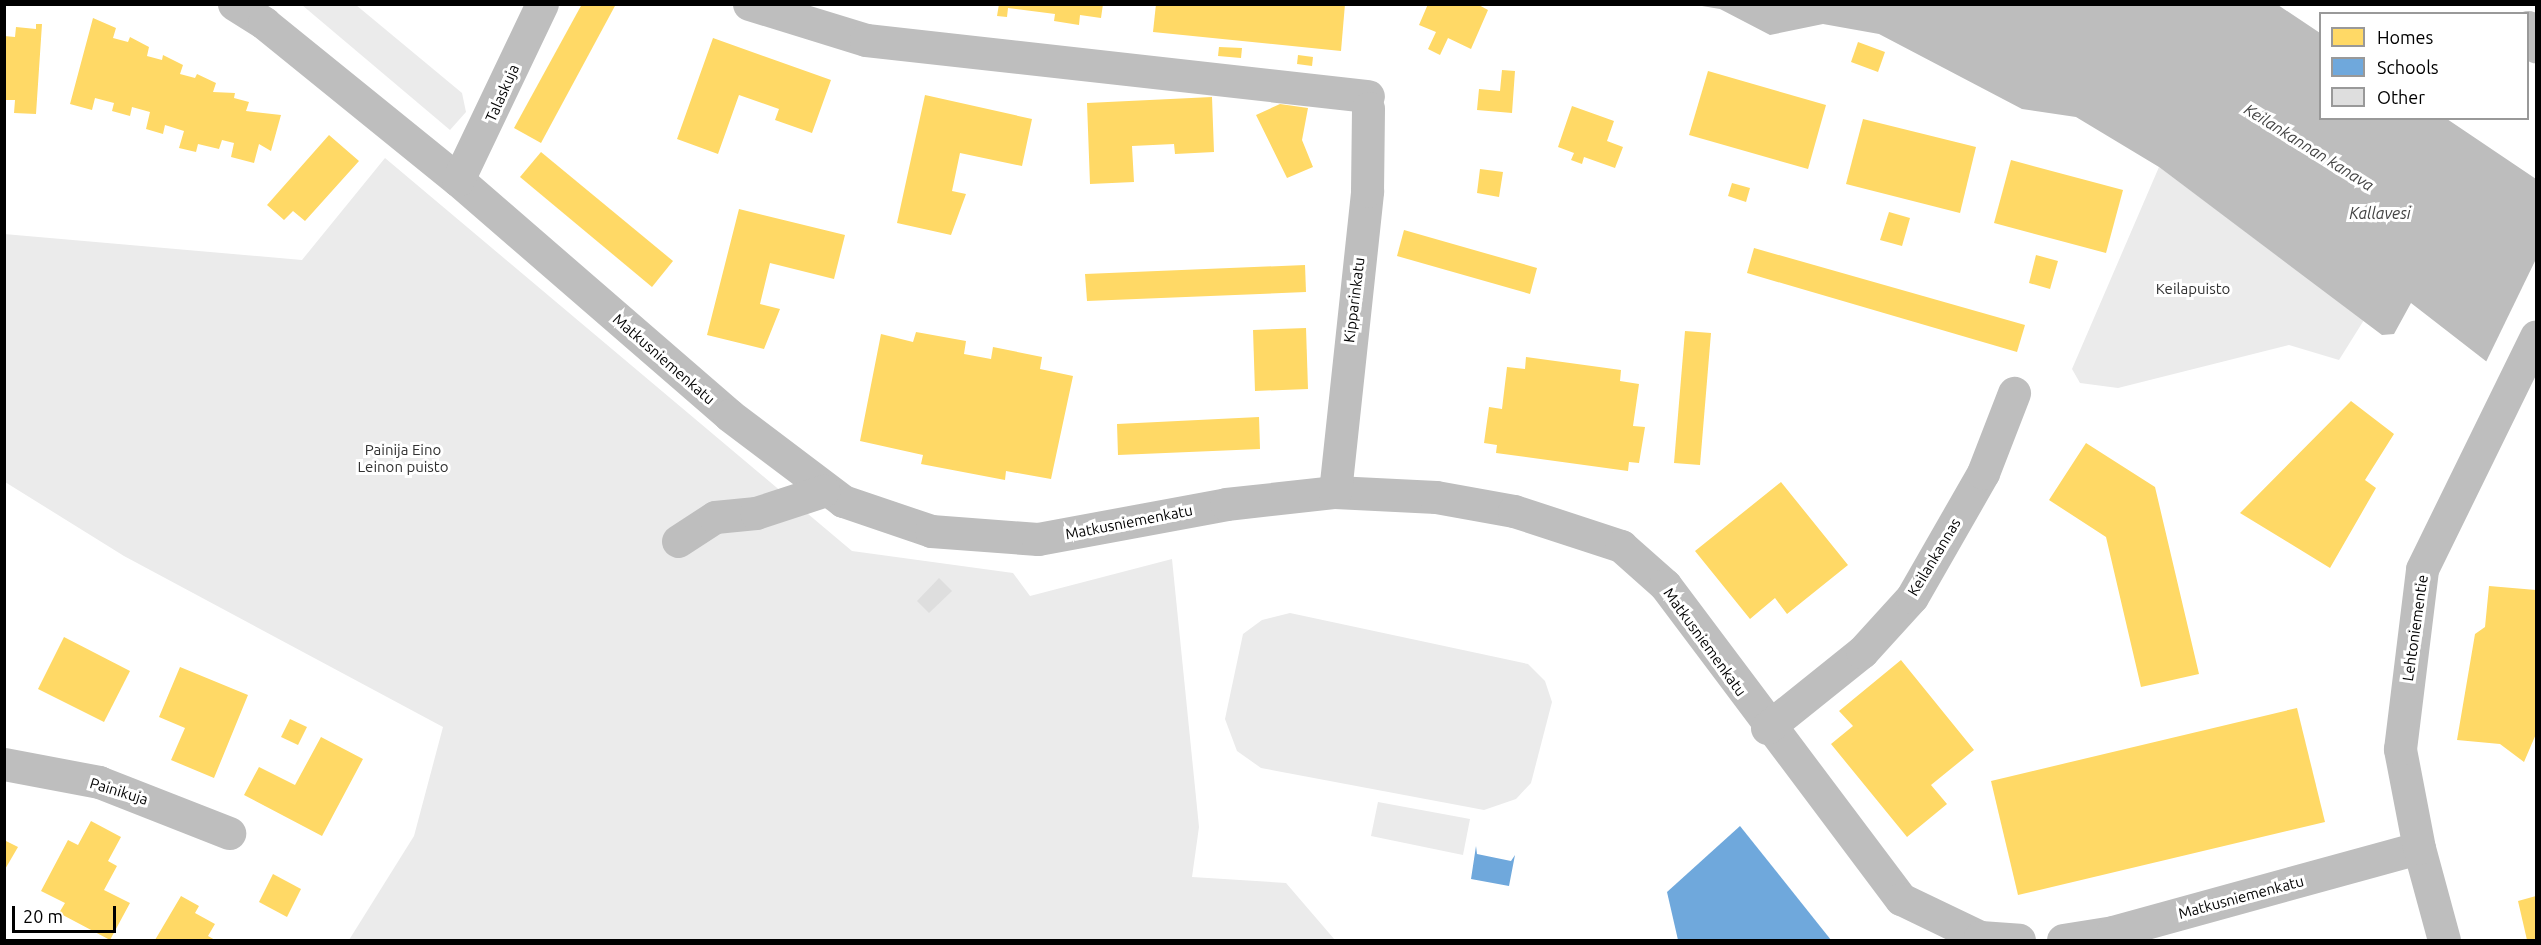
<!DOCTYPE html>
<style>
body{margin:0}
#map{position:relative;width:2541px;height:945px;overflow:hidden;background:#fff;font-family:Ubuntu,sans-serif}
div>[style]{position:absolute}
.green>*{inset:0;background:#ebebeb}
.water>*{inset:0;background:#bdbdbd}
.pier>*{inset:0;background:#fff}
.homes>*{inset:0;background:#ffd966}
.schools>*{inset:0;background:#6fa8dc}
.building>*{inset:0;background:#dedede}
.minor>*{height:33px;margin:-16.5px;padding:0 16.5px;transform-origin:16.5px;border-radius:16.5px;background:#bebebe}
.major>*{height:33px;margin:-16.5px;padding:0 16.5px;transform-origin:16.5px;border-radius:16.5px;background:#bebebe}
span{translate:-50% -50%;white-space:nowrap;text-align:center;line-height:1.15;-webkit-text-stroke:6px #fff;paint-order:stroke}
.street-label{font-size:15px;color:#000}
.park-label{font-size:15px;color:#313131}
.water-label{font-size:16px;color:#424242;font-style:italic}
.frame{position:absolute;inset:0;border:6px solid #000;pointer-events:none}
.legend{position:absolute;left:2319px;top:12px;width:210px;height:108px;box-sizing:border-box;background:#fff;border:2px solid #999;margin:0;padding:8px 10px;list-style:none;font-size:18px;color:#000}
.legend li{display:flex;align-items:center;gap:12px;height:30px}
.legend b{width:30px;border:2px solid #999}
.scale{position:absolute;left:12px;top:906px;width:104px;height:27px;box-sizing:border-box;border:3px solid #000;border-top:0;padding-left:8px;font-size:18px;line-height:21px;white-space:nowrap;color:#000;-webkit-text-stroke:4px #fff;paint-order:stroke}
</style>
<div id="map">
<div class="green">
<i style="clip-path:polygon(302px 5px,356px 5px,462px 93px,466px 112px,450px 130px)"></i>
<i style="clip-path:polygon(385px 158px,852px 551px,1013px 573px,1030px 596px,1172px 559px,1199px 827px,1192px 877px,1286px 883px,1335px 940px,349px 940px,414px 836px,443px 727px,124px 556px,5px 482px,4px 234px,302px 260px)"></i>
<i style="clip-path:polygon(2159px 167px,2364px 320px,2339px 360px,2289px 345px,2118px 388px,2080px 383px,2072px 369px)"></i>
<i style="clip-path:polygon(1290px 613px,1528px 664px,1545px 681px,1552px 702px,1531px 783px,1516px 799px,1484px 810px,1261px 768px,1237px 751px,1225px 719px,1243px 634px,1262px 620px)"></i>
<i style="clip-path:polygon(1378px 802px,1470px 819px,1463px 855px,1371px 836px)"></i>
</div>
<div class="water">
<i style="clip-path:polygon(1696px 5px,2278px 5px,2320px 33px,2320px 118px,2447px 119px,2536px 179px,2536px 400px,2411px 303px,2394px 334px,2382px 335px,2159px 167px,2076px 117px,2022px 109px,1879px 34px,1823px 24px,1770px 35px,1720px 9px)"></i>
</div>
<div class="pier">
<i style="clip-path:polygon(2536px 259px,2536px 403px,2485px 364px)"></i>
</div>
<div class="homes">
<i style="clip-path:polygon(582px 4px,616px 4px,541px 143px,514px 128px)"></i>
<i style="clip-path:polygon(999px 4px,1103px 4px,1101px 18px,1080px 15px,1079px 25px,1054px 21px,1055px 14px,1008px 8px,1007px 17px,997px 16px)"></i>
<i style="clip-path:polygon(1156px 4px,1345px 4px,1341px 51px,1153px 32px)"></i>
<i style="clip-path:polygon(1428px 4px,1477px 4px,1488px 10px,1471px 49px,1448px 38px,1440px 55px,1428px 49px,1436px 32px,1419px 25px)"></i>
<i style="clip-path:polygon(93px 18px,116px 28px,113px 38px,128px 42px,130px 37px,149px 47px,147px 56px,162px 60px,163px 55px,183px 65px,180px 74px,195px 78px,197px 74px,216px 83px,213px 92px,235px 93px,234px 98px,249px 102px,246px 111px,281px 115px,271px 151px,259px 144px,254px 163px,231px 157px,234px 143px,222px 140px,219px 149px,198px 144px,196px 152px,179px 148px,184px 131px,165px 125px,163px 134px,146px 129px,150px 112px,132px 107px,130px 116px,112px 111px,114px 103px,95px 98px,92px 110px,70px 104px)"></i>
<i style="clip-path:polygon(36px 24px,42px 24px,36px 114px,14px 113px,15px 100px,4px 100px,4px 36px,15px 37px,16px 27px,36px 29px)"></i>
<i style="clip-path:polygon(713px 38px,831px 80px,812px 133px,775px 120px,779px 109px,739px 95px,718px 154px,677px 139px)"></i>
<i style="clip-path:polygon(1858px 42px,1885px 52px,1878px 72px,1851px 62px)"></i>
<i style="clip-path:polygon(1219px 47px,1242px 48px,1241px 58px,1218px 56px)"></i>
<i style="clip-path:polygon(1298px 55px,1313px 57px,1312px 66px,1297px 64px)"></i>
<i style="clip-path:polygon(1502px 70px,1515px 71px,1512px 113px,1477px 110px,1479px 89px,1500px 91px)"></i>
<i style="clip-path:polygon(1708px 71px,1826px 105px,1808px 169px,1689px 135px)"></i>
<i style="clip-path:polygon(925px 95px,1032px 119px,1022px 166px,960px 153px,952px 191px,966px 194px,951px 235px,897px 223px)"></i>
<i style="clip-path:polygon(1212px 97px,1214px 152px,1175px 154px,1174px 144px,1132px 146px,1134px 182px,1090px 184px,1087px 103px)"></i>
<i style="clip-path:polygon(1280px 104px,1308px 108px,1302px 140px,1313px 167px,1287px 178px,1256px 115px)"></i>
<i style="clip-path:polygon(1572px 106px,1614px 121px,1607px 141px,1623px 147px,1615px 168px,1584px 157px,1582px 164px,1571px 160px,1574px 153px,1558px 147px)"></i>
<i style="clip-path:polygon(1863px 119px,1976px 147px,1960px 213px,1846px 184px)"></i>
<i style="clip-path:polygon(329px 135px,359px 161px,305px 221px,293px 211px,284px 220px,267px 205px)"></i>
<i style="clip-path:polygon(541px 152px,673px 261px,652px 287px,520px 177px)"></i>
<i style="clip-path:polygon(2011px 160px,2123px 190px,2106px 253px,1994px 223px)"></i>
<i style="clip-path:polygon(1480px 169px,1503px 172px,1499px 197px,1477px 193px)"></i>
<i style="clip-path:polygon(1732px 183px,1750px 188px,1746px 202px,1728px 196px)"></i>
<i style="clip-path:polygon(739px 209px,845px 235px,834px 279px,770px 263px,760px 304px,780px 309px,764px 349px,707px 335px)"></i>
<i style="clip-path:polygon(1889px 212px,1910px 218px,1902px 246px,1880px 240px)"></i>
<i style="clip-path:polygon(1404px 230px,1537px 268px,1530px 294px,1397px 256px)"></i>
<i style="clip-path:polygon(1754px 248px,2025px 325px,2017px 352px,1747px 273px)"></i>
<i style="clip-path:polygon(2036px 255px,2058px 261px,2050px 289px,2029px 283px)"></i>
<i style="clip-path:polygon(1305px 265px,1306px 292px,1087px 301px,1085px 274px)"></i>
<i style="clip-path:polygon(1306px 328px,1308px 389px,1255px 391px,1253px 330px)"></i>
<i style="clip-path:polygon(1685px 331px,1711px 333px,1700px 465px,1674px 463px)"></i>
<i style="clip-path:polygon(916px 332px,966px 341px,964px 354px,991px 359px,993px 347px,1042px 357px,1040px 369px,1073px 376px,1051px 479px,1006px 471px,1005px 480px,921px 464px,923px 455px,860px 441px,881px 334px,913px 342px)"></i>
<i style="clip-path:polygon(1526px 357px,1621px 370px,1620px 381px,1639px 384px,1633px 426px,1645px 427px,1639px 463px,1629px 462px,1628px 471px,1496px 453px,1497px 445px,1484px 443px,1489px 407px,1502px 409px,1507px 367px,1525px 369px)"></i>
<i style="clip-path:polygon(2351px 401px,2394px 434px,2365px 480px,2376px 488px,2330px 568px,2240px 513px)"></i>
<i style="clip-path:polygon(1259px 417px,1260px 449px,1118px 455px,1117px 424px)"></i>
<i style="clip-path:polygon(2086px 443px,2155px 487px,2199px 674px,2141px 687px,2106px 537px,2049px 500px)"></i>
<i style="clip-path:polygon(1781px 482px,1848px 565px,1787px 614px,1775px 598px,1750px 619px,1695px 551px)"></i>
<i style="clip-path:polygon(2489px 586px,2536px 590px,2536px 734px,2524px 762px,2500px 744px,2457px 740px,2475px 634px,2485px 627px)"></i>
<i style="clip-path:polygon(64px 637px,130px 671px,104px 722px,38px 689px)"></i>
<i style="clip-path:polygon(1901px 660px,1974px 750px,1931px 785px,1947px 804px,1907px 837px,1831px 744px,1853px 726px,1839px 711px)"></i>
<i style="clip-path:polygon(180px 667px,248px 695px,214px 778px,171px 760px,185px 728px,159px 717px)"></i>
<i style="clip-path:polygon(2297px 708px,2325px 822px,2018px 895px,1991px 781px)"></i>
<i style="clip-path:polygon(290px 719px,307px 727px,298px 745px,281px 737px)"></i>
<i style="clip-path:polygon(321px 737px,363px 759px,322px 836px,244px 795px,259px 767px,295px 785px)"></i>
<i style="clip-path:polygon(91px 821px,121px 837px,108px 861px,117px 866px,104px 890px,130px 903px,110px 940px,59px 913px,65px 903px,41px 891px,68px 840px,78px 845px)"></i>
<i style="clip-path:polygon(4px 840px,18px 847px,4px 871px)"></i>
<i style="clip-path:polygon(273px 874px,301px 889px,287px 917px,259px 902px)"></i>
<i style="clip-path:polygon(181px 896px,199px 906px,195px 913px,215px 924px,208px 936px,215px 940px,155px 940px)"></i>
<i style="clip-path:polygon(2536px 896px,2536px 940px,2527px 940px,2518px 901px)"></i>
</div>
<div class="schools">
<i style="clip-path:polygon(1740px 826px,1831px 940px,1678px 940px,1667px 892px)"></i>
<i style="clip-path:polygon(1476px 846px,1477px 854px,1511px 861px,1515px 855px,1509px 886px,1471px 879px)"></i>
</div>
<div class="building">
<i style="clip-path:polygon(939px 578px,952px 591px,929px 613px,917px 601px)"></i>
</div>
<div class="minor">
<i style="left:234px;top:4px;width:36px;rotate:32deg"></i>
<i style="left:264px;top:23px;width:250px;rotate:39deg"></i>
<i style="left:458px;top:180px;width:359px;rotate:40.9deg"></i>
<i style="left:729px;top:415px;width:143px;rotate:37deg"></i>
<i style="left:843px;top:501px;width:93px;rotate:18.8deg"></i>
<i style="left:931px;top:531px;width:107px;rotate:4.3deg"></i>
<i style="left:1038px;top:539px;width:191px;rotate:-10.5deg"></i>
<i style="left:1226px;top:504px;width:110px;rotate:-6.3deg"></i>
<i style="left:1335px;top:492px;width:101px;rotate:2.8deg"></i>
<i style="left:1436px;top:497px;width:79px;rotate:10.2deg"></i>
<i style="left:1514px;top:511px;width:113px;rotate:18.1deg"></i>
<i style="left:1621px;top:546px;width:59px;rotate:41.6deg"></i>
<i style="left:1665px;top:585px;width:393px;rotate:53.1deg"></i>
<i style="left:1901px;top:899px;width:88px;rotate:25.7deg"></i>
<i style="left:1980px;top:937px;width:39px;rotate:4deg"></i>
<i style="left:749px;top:4px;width:122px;rotate:17.1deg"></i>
<i style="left:866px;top:40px;width:505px;rotate:6.37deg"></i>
<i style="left:2528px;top:27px;width:21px;rotate:67deg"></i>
<i style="left:458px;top:180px;width:195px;rotate:-64.5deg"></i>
<i style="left:1335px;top:492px;width:303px;rotate:-83.9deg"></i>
<i style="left:1367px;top:191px;width:83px;rotate:-89.3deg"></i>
<i style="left:678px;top:541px;width:44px;rotate:-33deg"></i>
<i style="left:715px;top:517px;width:41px;rotate:-5.6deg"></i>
<i style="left:756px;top:513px;width:71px;rotate:-18.2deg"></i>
<i style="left:1767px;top:728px;width:122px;rotate:-38.7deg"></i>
<i style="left:1862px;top:652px;width:74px;rotate:-47.7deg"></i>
<i style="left:1912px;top:597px;width:143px;rotate:-60.2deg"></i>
<i style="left:1983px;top:473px;width:86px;rotate:-68.8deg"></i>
<i style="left:4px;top:764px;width:97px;rotate:10.7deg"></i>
<i style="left:99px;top:782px;width:140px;rotate:21.4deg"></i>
<i style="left:2063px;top:940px;width:51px;rotate:-9.1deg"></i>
<i style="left:2113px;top:932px;width:317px;rotate:-15.4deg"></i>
</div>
<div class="major">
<i style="left:2444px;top:940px;width:95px;rotate:-105.2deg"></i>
<i style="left:2419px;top:848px;width:101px;rotate:-100.9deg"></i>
<i style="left:2400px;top:749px;width:181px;rotate:-83deg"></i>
<i style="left:2422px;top:569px;width:259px;rotate:-63.9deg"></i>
</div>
<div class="street-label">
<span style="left:502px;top:93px;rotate:-66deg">Talaskuja</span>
<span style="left:1354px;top:300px;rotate:-83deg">Kipparinkatu</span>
<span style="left:664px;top:359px;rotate:41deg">Matkusniemenkatu</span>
<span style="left:1129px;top:522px;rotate:-11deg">Matkusniemenkatu</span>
<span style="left:1934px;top:557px;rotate:-59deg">Keilankannas</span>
<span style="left:2415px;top:628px;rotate:-82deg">Lehtoniementie</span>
<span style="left:1705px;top:642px;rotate:54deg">Matkusniemenkatu</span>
<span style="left:119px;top:791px;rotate:17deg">Painikuja</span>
<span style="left:2241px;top:897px;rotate:-15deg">Matkusniemenkatu</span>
</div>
<div class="park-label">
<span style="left:2193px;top:289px">Keilapuisto</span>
<span style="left:403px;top:458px">Painija Eino<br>Leinon puisto</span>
</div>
<div class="water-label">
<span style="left:2309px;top:147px;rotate:32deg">Keilankannan kanava</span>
<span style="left:2380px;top:213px">Kallavesi</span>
</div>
<div class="frame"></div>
<ul class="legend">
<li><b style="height:16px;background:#ffd966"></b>Homes</li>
<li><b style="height:16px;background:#6fa8dc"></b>Schools</li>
<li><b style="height:16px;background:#dedede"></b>Other</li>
</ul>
<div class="scale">20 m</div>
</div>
